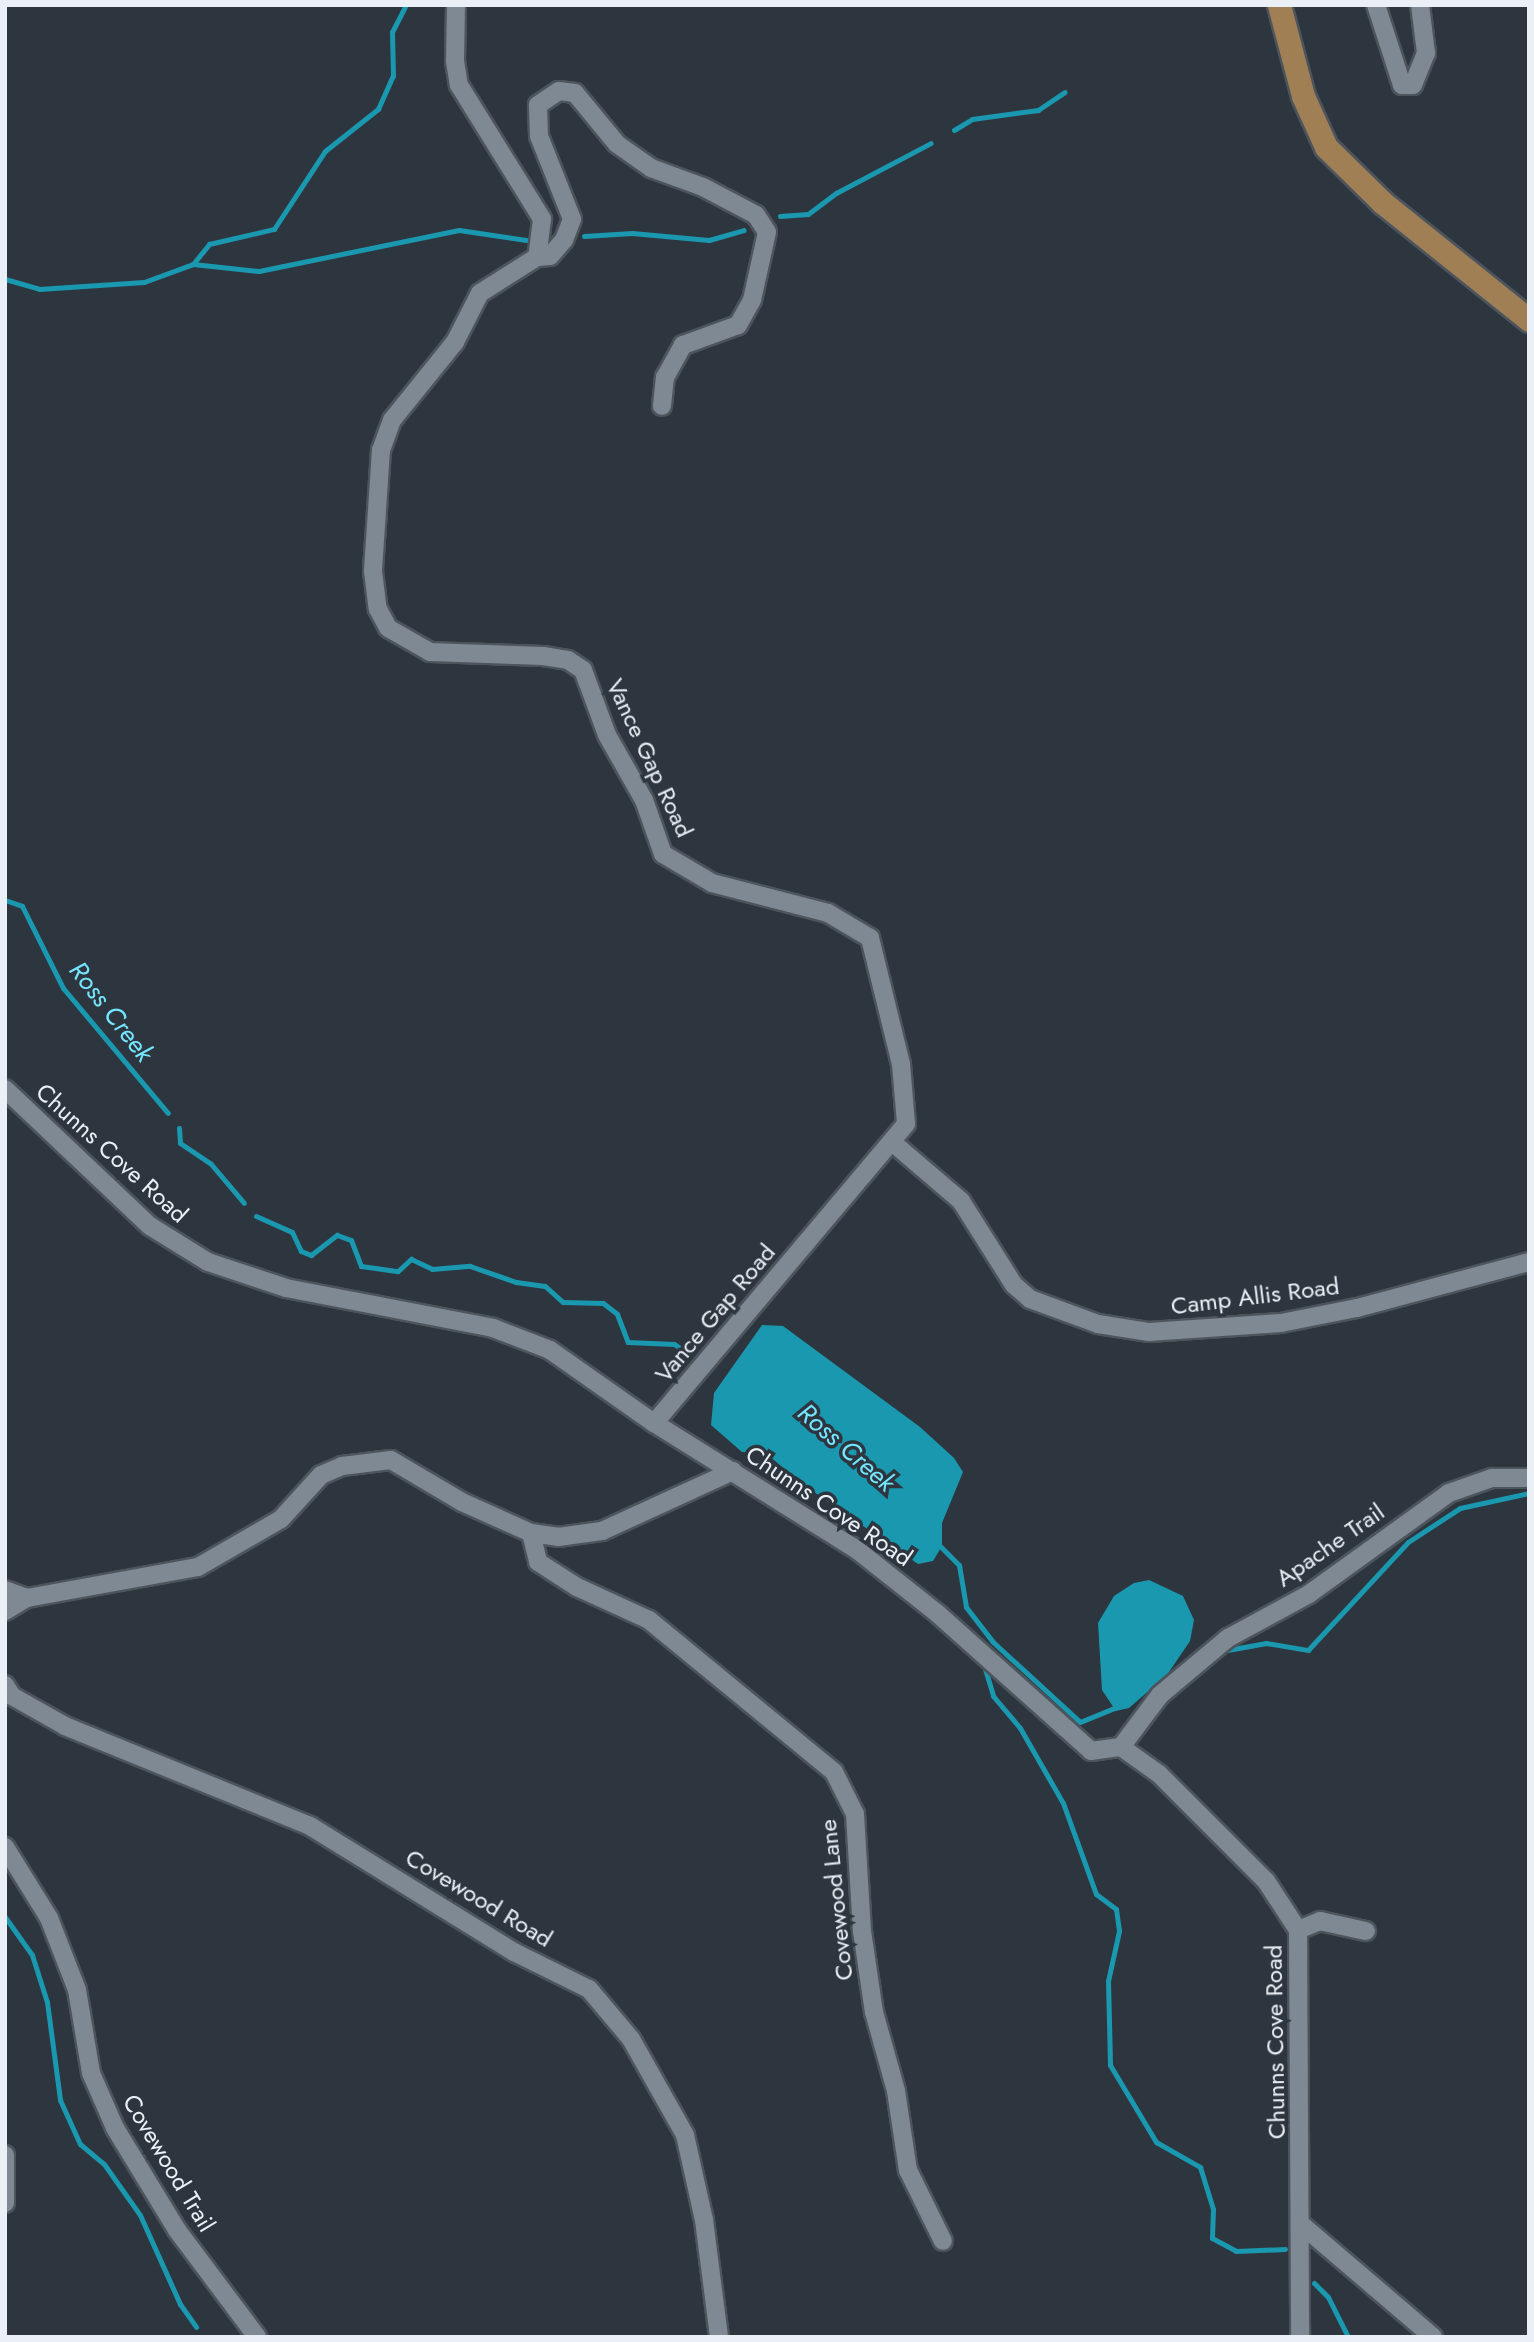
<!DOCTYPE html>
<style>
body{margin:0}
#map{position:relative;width:1534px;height:2342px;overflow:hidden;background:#2d363f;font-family:Jost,sans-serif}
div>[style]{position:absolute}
.water>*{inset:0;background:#1a98af}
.stream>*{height:5px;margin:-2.5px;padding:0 2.5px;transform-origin:2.5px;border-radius:2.5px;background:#1a98af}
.roads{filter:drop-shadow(2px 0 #4d545c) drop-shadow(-2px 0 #4d545c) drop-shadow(0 2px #4d545c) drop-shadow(0 -2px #4d545c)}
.minor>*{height:18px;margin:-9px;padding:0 9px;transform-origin:9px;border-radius:9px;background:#7e8994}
.major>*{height:23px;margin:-11.5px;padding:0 11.5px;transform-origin:11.5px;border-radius:11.5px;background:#a07f54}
span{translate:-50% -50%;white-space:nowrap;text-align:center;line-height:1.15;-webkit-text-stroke:7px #2d363f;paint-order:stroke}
.street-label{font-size:24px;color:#ebf0f7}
.water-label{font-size:26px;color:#75e6ff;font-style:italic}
.frame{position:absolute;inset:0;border:7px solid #ebf0f7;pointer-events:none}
</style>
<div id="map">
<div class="water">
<i style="clip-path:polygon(762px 1325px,783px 1326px,920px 1427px,954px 1458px,963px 1472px,942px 1523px,942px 1546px,933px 1561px,918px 1564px,798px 1481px,767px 1454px,742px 1452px,711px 1425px,714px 1393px)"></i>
<i style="clip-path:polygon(1149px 1580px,1183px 1596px,1194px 1620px,1190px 1641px,1167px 1675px,1129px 1708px,1116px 1711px,1102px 1690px,1098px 1623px,1114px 1596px,1134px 1583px)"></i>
</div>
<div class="stream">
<i style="left:954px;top:130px;width:21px;rotate:-31deg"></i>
<i style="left:972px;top:119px;width:67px;rotate:-7.8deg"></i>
<i style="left:1038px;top:110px;width:32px;rotate:-34deg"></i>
<i style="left:780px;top:216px;width:28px;rotate:-4deg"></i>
<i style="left:808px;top:214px;width:35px;rotate:-37deg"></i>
<i style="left:836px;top:193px;width:107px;rotate:-27.8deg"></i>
<i style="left:584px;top:236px;width:48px;rotate:-3.6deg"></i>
<i style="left:632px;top:233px;width:77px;rotate:5.2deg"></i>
<i style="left:709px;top:240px;width:36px;rotate:-16deg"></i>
<i style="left:193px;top:264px;width:26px;rotate:-51deg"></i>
<i style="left:209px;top:244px;width:67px;rotate:-13deg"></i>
<i style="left:274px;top:229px;width:93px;rotate:-56.8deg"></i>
<i style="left:325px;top:151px;width:68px;rotate:-38.4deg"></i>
<i style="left:378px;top:109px;width:36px;rotate:-66deg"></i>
<i style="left:393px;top:76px;width:44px;rotate:-91.3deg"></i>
<i style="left:392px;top:32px;width:30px;rotate:-63deg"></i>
<i style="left:5px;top:279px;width:35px;rotate:16deg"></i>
<i style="left:39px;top:289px;width:105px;rotate:-3.8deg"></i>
<i style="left:144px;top:282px;width:52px;rotate:-20.2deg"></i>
<i style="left:193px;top:264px;width:66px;rotate:6.1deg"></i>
<i style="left:259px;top:271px;width:204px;rotate:-11.6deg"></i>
<i style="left:459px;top:230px;width:68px;rotate:8.5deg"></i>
<i style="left:5px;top:900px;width:18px;rotate:19deg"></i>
<i style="left:22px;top:906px;width:92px;rotate:63.4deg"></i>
<i style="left:63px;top:988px;width:163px;rotate:50deg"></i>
<i style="left:179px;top:1128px;width:15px;rotate:86deg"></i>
<i style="left:180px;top:1143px;width:37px;rotate:34deg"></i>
<i style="left:211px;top:1164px;width:51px;rotate:49.8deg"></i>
<i style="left:256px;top:1216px;width:39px;rotate:24deg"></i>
<i style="left:292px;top:1232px;width:21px;rotate:65deg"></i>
<i style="left:301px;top:1251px;width:11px;rotate:22deg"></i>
<i style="left:311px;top:1255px;width:33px;rotate:-38deg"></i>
<i style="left:337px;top:1235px;width:15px;rotate:20deg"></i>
<i style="left:351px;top:1240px;width:28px;rotate:69deg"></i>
<i style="left:361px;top:1266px;width:37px;rotate:8deg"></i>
<i style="left:398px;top:1271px;width:18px;rotate:-43deg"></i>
<i style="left:411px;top:1259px;width:23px;rotate:25deg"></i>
<i style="left:432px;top:1269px;width:38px;rotate:-5deg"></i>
<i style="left:470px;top:1266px;width:49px;rotate:19.2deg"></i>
<i style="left:516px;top:1282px;width:29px;rotate:8deg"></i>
<i style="left:545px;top:1286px;width:24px;rotate:42deg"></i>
<i style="left:563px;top:1302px;width:40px;rotate:1.4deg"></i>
<i style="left:603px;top:1303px;width:18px;rotate:38deg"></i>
<i style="left:617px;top:1314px;width:30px;rotate:69deg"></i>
<i style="left:628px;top:1342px;width:46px;rotate:2.5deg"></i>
<i style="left:674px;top:1344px;width:17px;rotate:33deg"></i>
<i style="left:937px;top:1543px;width:31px;rotate:45deg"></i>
<i style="left:959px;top:1565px;width:43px;rotate:80.5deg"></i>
<i style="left:966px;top:1607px;width:44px;rotate:52.4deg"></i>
<i style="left:993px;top:1642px;width:118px;rotate:42.6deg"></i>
<i style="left:1080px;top:1722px;width:42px;rotate:-22.3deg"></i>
<i style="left:1222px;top:1651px;width:45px;rotate:-10.3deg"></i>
<i style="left:1266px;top:1643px;width:43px;rotate:9.5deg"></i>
<i style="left:1308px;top:1650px;width:147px;rotate:-47.2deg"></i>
<i style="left:1408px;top:1542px;width:62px;rotate:-33.2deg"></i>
<i style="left:1460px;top:1508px;width:71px;rotate:-12.3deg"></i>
<i style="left:985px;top:1669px;width:28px;rotate:73deg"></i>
<i style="left:993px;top:1696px;width:42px;rotate:49.8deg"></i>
<i style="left:1020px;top:1728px;width:86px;rotate:60.2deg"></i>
<i style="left:1063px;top:1803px;width:97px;rotate:70.1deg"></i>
<i style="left:1096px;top:1894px;width:25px;rotate:37deg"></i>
<i style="left:1116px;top:1909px;width:22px;rotate:82deg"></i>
<i style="left:1119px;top:1931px;width:51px;rotate:102.4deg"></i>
<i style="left:1108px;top:1981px;width:84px;rotate:88.6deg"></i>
<i style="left:1110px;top:2065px;width:90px;rotate:59.1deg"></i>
<i style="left:1156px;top:2142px;width:51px;rotate:29.6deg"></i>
<i style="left:1200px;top:2167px;width:44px;rotate:72.8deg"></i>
<i style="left:1213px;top:2209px;width:29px;rotate:92deg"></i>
<i style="left:1212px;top:2238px;width:27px;rotate:28deg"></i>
<i style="left:1236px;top:2251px;width:49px;rotate:-2.3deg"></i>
<i style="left:5px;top:1917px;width:47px;rotate:54.6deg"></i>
<i style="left:32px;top:1955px;width:49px;rotate:72.3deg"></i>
<i style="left:47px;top:2002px;width:99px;rotate:82.4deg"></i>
<i style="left:60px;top:2100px;width:48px;rotate:65.6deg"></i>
<i style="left:80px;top:2144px;width:31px;rotate:40deg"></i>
<i style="left:104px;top:2164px;width:62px;rotate:54.8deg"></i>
<i style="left:140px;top:2215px;width:98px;rotate:65.8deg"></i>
<i style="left:180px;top:2304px;width:28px;rotate:55deg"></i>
<i style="left:1314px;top:2283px;width:20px;rotate:45deg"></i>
<i style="left:1328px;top:2297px;width:45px;rotate:63.4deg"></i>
</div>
<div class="roads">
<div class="minor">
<i style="left:456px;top:5px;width:56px;rotate:91deg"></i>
<i style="left:455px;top:61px;width:24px;rotate:81deg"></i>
<i style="left:459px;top:85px;width:158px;rotate:58.2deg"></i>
<i style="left:542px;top:219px;width:38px;rotate:97deg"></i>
<i style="left:537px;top:257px;width:67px;rotate:147.7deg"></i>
<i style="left:480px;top:293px;width:55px;rotate:117deg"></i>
<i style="left:455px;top:342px;width:100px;rotate:128.9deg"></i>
<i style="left:392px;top:420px;width:32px;rotate:110deg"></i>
<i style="left:381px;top:450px;width:121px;rotate:93.8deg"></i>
<i style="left:373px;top:571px;width:38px;rotate:83deg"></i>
<i style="left:378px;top:609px;width:21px;rotate:62deg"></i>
<i style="left:388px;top:628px;width:48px;rotate:29.7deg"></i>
<i style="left:430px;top:652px;width:113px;rotate:2deg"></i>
<i style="left:543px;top:656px;width:25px;rotate:9deg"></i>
<i style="left:568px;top:660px;width:18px;rotate:34deg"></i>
<i style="left:583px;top:670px;width:69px;rotate:69.7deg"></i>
<i style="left:607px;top:735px;width:75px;rotate:60.4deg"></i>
<i style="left:644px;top:800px;width:57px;rotate:70.6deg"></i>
<i style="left:663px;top:854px;width:57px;rotate:30.6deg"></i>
<i style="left:712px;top:883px;width:120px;rotate:14.5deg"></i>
<i style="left:828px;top:913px;width:49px;rotate:30.8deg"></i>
<i style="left:870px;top:938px;width:130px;rotate:76.2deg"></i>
<i style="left:901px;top:1064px;width:60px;rotate:85.2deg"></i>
<i style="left:906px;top:1124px;width:391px;rotate:130.1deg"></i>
<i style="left:1376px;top:5px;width:84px;rotate:72deg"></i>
<i style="left:1402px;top:85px;width:11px"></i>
<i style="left:1413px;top:85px;width:35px;rotate:-68deg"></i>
<i style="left:1426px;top:53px;width:48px;rotate:-97.1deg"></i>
<i style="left:537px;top:257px;width:13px;rotate:-4deg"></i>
<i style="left:550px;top:256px;width:21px;rotate:-49deg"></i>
<i style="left:564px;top:240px;width:22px;rotate:-69deg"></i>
<i style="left:572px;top:219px;width:89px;rotate:-111.7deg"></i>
<i style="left:539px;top:136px;width:31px;rotate:-92deg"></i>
<i style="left:538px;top:105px;width:25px;rotate:-34deg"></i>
<i style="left:559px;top:91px;width:16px;rotate:7deg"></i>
<i style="left:575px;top:93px;width:66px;rotate:50.5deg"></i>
<i style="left:617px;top:144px;width:42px;rotate:35.2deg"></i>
<i style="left:651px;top:168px;width:55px;rotate:20.1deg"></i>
<i style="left:703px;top:187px;width:60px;rotate:27.8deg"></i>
<i style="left:756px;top:215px;width:20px;rotate:57deg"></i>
<i style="left:767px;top:232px;width:70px;rotate:102.4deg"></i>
<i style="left:752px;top:300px;width:29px;rotate:119deg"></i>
<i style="left:738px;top:325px;width:59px;rotate:160deg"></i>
<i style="left:683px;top:345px;width:37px;rotate:119deg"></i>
<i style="left:665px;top:377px;width:29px;rotate:96deg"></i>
<i style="left:5px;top:1089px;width:199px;rotate:43.4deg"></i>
<i style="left:150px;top:1226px;width:68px;rotate:31.8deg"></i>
<i style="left:208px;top:1262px;width:82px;rotate:18.4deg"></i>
<i style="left:286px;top:1288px;width:211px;rotate:10.9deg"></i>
<i style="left:493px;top:1328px;width:61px;rotate:21.1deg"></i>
<i style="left:550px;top:1350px;width:127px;rotate:35.1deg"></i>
<i style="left:654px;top:1423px;width:238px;rotate:32deg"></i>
<i style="left:856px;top:1549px;width:105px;rotate:38.4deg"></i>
<i style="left:938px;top:1614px;width:205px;rotate:41.8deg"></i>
<i style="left:1091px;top:1751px;width:30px;rotate:-8deg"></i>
<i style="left:1121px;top:1747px;width:47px;rotate:35.4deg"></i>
<i style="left:1159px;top:1774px;width:151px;rotate:45deg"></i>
<i style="left:1266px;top:1881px;width:59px;rotate:56.9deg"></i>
<i style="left:1298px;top:1930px;width:407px;rotate:89.7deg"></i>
<i style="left:892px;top:1142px;width:91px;rotate:40.5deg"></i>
<i style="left:961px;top:1201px;width:99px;rotate:57.8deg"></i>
<i style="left:1014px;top:1285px;width:21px;rotate:41deg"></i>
<i style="left:1030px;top:1299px;width:72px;rotate:20.2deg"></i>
<i style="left:1098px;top:1324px;width:52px;rotate:8.9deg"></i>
<i style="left:1149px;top:1332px;width:132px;rotate:-3.9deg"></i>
<i style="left:1281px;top:1323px;width:77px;rotate:-11.2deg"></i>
<i style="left:1357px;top:1308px;width:178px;rotate:-15deg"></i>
<i style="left:531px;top:1533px;width:30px;rotate:76deg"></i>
<i style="left:538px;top:1562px;width:46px;rotate:32.7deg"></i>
<i style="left:577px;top:1587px;width:79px;rotate:24.6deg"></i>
<i style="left:649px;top:1620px;width:239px;rotate:39.4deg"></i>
<i style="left:834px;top:1772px;width:47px;rotate:63.4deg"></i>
<i style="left:855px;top:1814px;width:117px;rotate:86.6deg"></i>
<i style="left:862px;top:1931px;width:82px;rotate:81.6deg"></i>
<i style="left:874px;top:2012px;width:82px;rotate:74.4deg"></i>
<i style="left:896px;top:2091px;width:80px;rotate:81.4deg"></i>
<i style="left:908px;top:2170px;width:79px;rotate:63.8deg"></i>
<i style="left:5px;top:1590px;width:23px;rotate:20deg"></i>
<i style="left:5px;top:1611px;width:26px;rotate:-31deg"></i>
<i style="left:27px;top:1598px;width:174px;rotate:-10.3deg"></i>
<i style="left:198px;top:1567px;width:96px;rotate:-30deg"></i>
<i style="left:281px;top:1519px;width:59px;rotate:-47.7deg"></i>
<i style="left:321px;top:1475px;width:23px;rotate:-23deg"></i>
<i style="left:342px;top:1466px;width:49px;rotate:-7deg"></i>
<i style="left:391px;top:1460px;width:82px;rotate:30.6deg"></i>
<i style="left:462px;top:1502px;width:76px;rotate:24.2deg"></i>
<i style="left:531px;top:1533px;width:27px;rotate:8deg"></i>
<i style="left:558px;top:1537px;width:44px;rotate:-7.8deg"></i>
<i style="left:602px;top:1531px;width:144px;rotate:-24.6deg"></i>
<i style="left:5px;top:1685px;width:13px;rotate:58deg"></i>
<i style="left:12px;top:1696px;width:61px;rotate:29.5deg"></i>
<i style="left:65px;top:1726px;width:265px;rotate:22.2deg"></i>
<i style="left:310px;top:1826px;width:240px;rotate:31.7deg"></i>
<i style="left:514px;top:1952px;width:84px;rotate:26.3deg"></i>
<i style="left:589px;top:1989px;width:65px;rotate:50deg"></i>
<i style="left:631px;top:2039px;width:110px;rotate:60.6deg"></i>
<i style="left:685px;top:2135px;width:87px;rotate:77.4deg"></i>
<i style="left:704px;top:2220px;width:118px;rotate:82.7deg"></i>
<i style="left:1121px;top:1747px;width:65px;rotate:-53.1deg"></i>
<i style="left:1160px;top:1695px;width:89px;rotate:-40deg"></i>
<i style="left:1228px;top:1638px;width:92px;rotate:-28.5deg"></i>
<i style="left:1309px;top:1594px;width:173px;rotate:-35.8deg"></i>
<i style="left:1449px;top:1493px;width:46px;rotate:-19.2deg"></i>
<i style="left:1492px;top:1478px;width:37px"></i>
<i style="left:5px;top:1847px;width:84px;rotate:58.2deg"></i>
<i style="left:49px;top:1918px;width:77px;rotate:68.7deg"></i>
<i style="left:77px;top:1990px;width:84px;rotate:80.4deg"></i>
<i style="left:91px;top:2073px;width:60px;rotate:66.4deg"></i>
<i style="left:115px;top:2128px;width:119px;rotate:58.7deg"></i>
<i style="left:177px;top:2230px;width:134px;rotate:53.2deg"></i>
<i style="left:1298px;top:1930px;width:24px;rotate:-22deg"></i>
<i style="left:1320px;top:1921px;width:47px;rotate:12.3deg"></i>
<i style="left:5px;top:2155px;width:48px;rotate:90deg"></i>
<i style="left:1303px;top:2226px;width:171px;rotate:40.5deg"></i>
</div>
<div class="major">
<i style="left:1279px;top:5px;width:94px;rotate:75.2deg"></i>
<i style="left:1303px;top:96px;width:56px;rotate:65.7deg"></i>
<i style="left:1326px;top:147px;width:80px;rotate:44.5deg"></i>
<i style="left:1383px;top:203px;width:187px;rotate:38.7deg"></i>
</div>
</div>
<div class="street-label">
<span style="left:650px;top:758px;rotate:65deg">Vance Gap Road</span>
<span style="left:112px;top:1153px;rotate:42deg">Chunns Cove Road</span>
<span style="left:1255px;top:1296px;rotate:-7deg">Camp Allis Road</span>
<span style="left:715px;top:1313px;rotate:-50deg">Vance Gap Road</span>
<span style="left:829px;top:1506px;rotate:34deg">Chunns Cove Road</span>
<span style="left:1330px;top:1545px;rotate:-35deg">Apache Trail</span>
<span style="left:479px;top:1898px;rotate:31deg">Covewood Road</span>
<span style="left:836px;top:1900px;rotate:-96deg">Covewood Lane</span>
<span style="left:1275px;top:2042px;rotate:-91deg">Chunns Cove Road</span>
<span style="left:169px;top:2163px;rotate:59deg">Covewood Trail</span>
</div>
<div class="water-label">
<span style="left:111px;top:1012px;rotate:52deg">Ross Creek</span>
<span style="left:846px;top:1448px;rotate:41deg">Ross Creek</span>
</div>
<div class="frame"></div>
</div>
